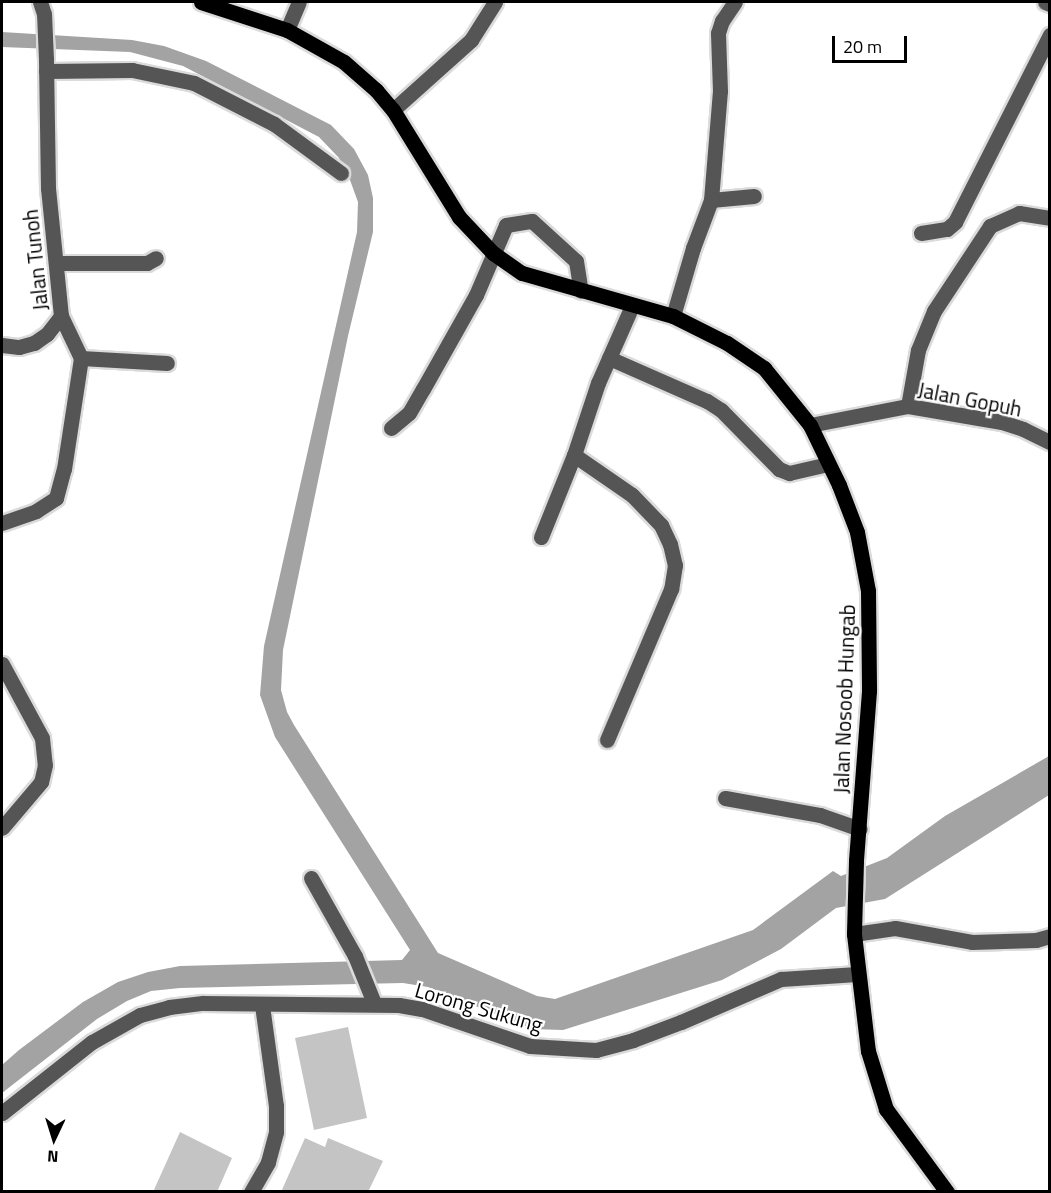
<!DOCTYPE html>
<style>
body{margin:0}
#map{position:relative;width:1051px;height:1193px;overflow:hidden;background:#fff;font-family:"Titillium Web",sans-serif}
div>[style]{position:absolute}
.water>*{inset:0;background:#a3a3a3}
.building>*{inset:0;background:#c4c4c4}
.roads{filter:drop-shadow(2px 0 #dbdbdb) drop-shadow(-2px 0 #dbdbdb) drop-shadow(0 2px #dbdbdb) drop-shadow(0 -2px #dbdbdb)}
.minor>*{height:15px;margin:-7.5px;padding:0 7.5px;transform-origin:7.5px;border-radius:7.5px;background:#555}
.major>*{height:15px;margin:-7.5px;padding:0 7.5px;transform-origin:7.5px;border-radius:7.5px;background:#000}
span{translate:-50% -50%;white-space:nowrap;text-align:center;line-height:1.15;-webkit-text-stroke:4.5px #fff;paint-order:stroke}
.street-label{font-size:21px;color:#000}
.frame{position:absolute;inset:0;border:3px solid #000;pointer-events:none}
.north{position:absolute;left:24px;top:1109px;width:60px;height:60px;-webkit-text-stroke:4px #fff;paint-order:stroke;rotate:184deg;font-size:16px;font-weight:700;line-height:24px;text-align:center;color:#000}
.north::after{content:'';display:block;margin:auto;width:21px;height:27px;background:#000;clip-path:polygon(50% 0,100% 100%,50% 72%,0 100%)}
.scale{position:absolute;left:832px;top:36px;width:75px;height:27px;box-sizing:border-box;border:3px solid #000;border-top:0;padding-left:8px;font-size:18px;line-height:21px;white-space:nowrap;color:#000;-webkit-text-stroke:4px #fff;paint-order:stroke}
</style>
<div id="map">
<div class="water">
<i style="clip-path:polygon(2px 32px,132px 40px,164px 46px,206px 61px,331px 125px,354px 149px,368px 175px,373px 198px,373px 232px,348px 336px,283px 650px,281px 690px,287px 712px,294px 725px,438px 953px,537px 996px,555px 999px,753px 930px,833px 871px,841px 876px,887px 858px,945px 816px,1049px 756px,1049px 795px,885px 899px,836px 908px,781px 949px,722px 980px,563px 1030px,532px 1029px,428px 987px,403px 983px,180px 988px,151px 991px,127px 1001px,97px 1019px,2px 1093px,2px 1065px,19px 1050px,83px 1002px,118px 982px,148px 972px,180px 966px,402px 960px,410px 950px,275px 737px,260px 695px,264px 646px,357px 232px,358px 202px,350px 180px,339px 158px,319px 137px,183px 66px,130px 52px,2px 47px)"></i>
</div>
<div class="building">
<i style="clip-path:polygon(348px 1027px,367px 1118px,314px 1130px,295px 1038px)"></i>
<i style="clip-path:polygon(180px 1132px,232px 1158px,217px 1192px,153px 1192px)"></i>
<i style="clip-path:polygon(305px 1138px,325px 1147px,328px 1138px,383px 1161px,368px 1192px,281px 1192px)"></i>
</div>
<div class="roads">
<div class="minor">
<i style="left:1045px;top:2px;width:5px;rotate:22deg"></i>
<i style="left:287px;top:30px;width:30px;rotate:-67deg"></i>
<i style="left:46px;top:71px;width:86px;rotate:-0.7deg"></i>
<i style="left:132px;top:70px;width:63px;rotate:11.8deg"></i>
<i style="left:194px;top:83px;width:90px;rotate:27.1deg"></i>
<i style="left:274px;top:124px;width:83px;rotate:36.2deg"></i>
<i style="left:393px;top:110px;width:105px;rotate:-41.9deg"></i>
<i style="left:471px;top:40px;width:45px;rotate:-57.7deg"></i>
<i style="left:711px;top:200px;width:43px;rotate:-5.3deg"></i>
<i style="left:921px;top:233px;width:26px;rotate:-9deg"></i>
<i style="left:947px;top:229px;width:11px;rotate:-41deg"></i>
<i style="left:955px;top:222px;width:210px;rotate:-63.1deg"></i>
<i style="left:57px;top:263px;width:90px"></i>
<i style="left:147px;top:263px;width:10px;rotate:-29deg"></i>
<i style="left:673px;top:316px;width:71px;rotate:-73.6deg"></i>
<i style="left:693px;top:248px;width:51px;rotate:-69.4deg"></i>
<i style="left:711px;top:200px;width:109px;rotate:-85.3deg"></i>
<i style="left:720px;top:91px;width:58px;rotate:-92deg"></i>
<i style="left:718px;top:33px;width:13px;rotate:-72deg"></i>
<i style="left:722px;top:21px;width:23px;rotate:-56deg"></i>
<i style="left:2px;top:345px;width:17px;rotate:7deg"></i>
<i style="left:19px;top:347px;width:16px;rotate:-15deg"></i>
<i style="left:34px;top:343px;width:16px;rotate:-35deg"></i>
<i style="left:47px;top:334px;width:23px;rotate:-52deg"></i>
<i style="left:81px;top:358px;width:86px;rotate:3.3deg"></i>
<i style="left:609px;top:358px;width:107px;rotate:23.7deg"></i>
<i style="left:707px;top:401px;width:17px;rotate:33deg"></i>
<i style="left:721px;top:410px;width:83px;rotate:45.5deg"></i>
<i style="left:779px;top:469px;width:11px;rotate:22deg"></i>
<i style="left:789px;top:473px;width:40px;rotate:-13deg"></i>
<i style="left:908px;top:406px;width:57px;rotate:-79.9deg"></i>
<i style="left:918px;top:350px;width:42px;rotate:-67.7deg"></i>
<i style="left:934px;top:311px;width:102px;rotate:-56.6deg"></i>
<i style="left:990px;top:226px;width:32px;rotate:-24deg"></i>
<i style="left:1019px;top:213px;width:31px;rotate:9deg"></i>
<i style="left:810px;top:425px;width:100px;rotate:-11deg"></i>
<i style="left:908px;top:406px;width:95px;rotate:9.7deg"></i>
<i style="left:1002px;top:422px;width:22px;rotate:18deg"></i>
<i style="left:1023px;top:429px;width:30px;rotate:26deg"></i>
<i style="left:391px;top:428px;width:23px;rotate:-40deg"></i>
<i style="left:409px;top:413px;width:28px;rotate:-60deg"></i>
<i style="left:423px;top:389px;width:108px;rotate:-60.6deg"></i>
<i style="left:476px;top:295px;width:76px;rotate:-66.8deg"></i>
<i style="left:506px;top:225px;width:26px;rotate:-9deg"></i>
<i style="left:532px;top:221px;width:59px;rotate:42.3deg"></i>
<i style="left:576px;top:261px;width:30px;rotate:81deg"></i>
<i style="left:574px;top:455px;width:70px;rotate:34.6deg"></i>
<i style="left:632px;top:495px;width:42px;rotate:46deg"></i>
<i style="left:661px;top:525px;width:21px;rotate:65deg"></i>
<i style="left:670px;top:544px;width:22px;rotate:77deg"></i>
<i style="left:675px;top:565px;width:24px;rotate:99deg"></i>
<i style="left:671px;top:589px;width:164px;rotate:113deg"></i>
<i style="left:2px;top:523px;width:36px;rotate:-19deg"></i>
<i style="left:36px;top:511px;width:24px;rotate:-33deg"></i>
<i style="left:56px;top:498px;width:30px;rotate:-75deg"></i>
<i style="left:64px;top:469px;width:112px;rotate:-81.3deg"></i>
<i style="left:81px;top:358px;width:47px;rotate:-115.5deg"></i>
<i style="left:61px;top:316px;width:129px;rotate:-95.8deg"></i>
<i style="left:48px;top:188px;width:129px;rotate:-90.9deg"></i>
<i style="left:46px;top:59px;width:45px;rotate:-92.5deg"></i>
<i style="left:44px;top:14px;width:13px;rotate:-108deg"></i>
<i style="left:541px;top:537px;width:88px;rotate:-68.1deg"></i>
<i style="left:574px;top:455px;width:76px;rotate:-71.6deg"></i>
<i style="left:598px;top:383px;width:84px;rotate:-66.2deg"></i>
<i style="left:2px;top:664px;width:84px;rotate:61.6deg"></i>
<i style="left:42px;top:738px;width:27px;rotate:84deg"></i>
<i style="left:45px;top:765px;width:17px;rotate:103deg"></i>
<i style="left:41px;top:782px;width:60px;rotate:130.3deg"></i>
<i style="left:725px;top:798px;width:97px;rotate:10.1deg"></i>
<i style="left:820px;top:815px;width:42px;rotate:19.3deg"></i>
<i style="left:311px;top:878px;width:90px;rotate:60.6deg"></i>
<i style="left:355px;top:956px;width:51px;rotate:68deg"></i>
<i style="left:854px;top:934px;width:41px;rotate:-8.3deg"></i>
<i style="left:895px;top:928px;width:78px;rotate:10.3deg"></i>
<i style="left:972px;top:942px;width:64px;rotate:-1.8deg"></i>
<i style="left:1036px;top:940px;width:15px;rotate:-16deg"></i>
<i style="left:2px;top:1113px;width:115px;rotate:-38.3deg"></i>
<i style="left:92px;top:1042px;width:55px;rotate:-29.4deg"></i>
<i style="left:140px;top:1015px;width:30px;rotate:-15deg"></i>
<i style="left:169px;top:1007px;width:34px;rotate:-7deg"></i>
<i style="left:203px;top:1003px;width:196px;rotate:0.6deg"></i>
<i style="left:399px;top:1005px;width:23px;rotate:10deg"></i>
<i style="left:422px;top:1009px;width:114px;rotate:18.9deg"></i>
<i style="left:530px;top:1046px;width:66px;rotate:3.5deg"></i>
<i style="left:596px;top:1050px;width:38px;rotate:-15deg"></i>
<i style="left:633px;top:1040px;width:51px;rotate:-20.6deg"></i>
<i style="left:681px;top:1022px;width:109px;rotate:-23.3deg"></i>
<i style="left:781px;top:979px;width:76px;rotate:-3.8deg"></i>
<i style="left:251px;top:1192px;width:34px;rotate:-60deg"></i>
<i style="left:268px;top:1162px;width:31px;rotate:-75deg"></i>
<i style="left:276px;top:1132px;width:26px;rotate:-90deg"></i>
<i style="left:276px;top:1106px;width:102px;rotate:-97.9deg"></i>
</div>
<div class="major">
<i style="left:201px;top:2px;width:90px;rotate:18deg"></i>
<i style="left:287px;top:30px;width:65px;rotate:29.3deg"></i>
<i style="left:344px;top:62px;width:43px;rotate:41.2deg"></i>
<i style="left:376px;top:90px;width:26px;rotate:50deg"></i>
<i style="left:393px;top:110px;width:126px;rotate:58.3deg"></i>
<i style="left:459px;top:217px;width:50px;rotate:46.6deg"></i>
<i style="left:493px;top:253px;width:35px;rotate:35deg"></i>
<i style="left:522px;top:273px;width:157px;rotate:15.9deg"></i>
<i style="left:673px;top:316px;width:60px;rotate:26.6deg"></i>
<i style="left:727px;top:343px;width:45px;rotate:34deg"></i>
<i style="left:764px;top:368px;width:73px;rotate:51.1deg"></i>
<i style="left:810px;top:425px;width:67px;rotate:64.2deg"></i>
<i style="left:839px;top:485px;width:50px;rotate:69deg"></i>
<i style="left:857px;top:532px;width:60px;rotate:79.4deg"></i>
<i style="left:868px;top:591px;width:100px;rotate:89.4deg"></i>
<i style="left:869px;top:691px;width:170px;rotate:94.4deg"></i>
<i style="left:856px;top:861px;width:73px;rotate:91.6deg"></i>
<i style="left:854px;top:934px;width:118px;rotate:83.2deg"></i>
<i style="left:868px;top:1051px;width:61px;rotate:72.8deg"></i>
<i style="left:886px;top:1109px;width:103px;rotate:53.7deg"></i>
</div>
</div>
<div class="street-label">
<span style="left:35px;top:260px;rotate:-96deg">Jalan Tunoh</span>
<span style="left:970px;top:399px;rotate:11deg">Jalan Gopuh</span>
<span style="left:844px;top:699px;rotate:-88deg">Jalan Nosoob Hungab</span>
<span style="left:479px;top:1007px;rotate:16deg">Lorong Sukung</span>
</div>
<div class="frame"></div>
<div class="north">N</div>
<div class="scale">20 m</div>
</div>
